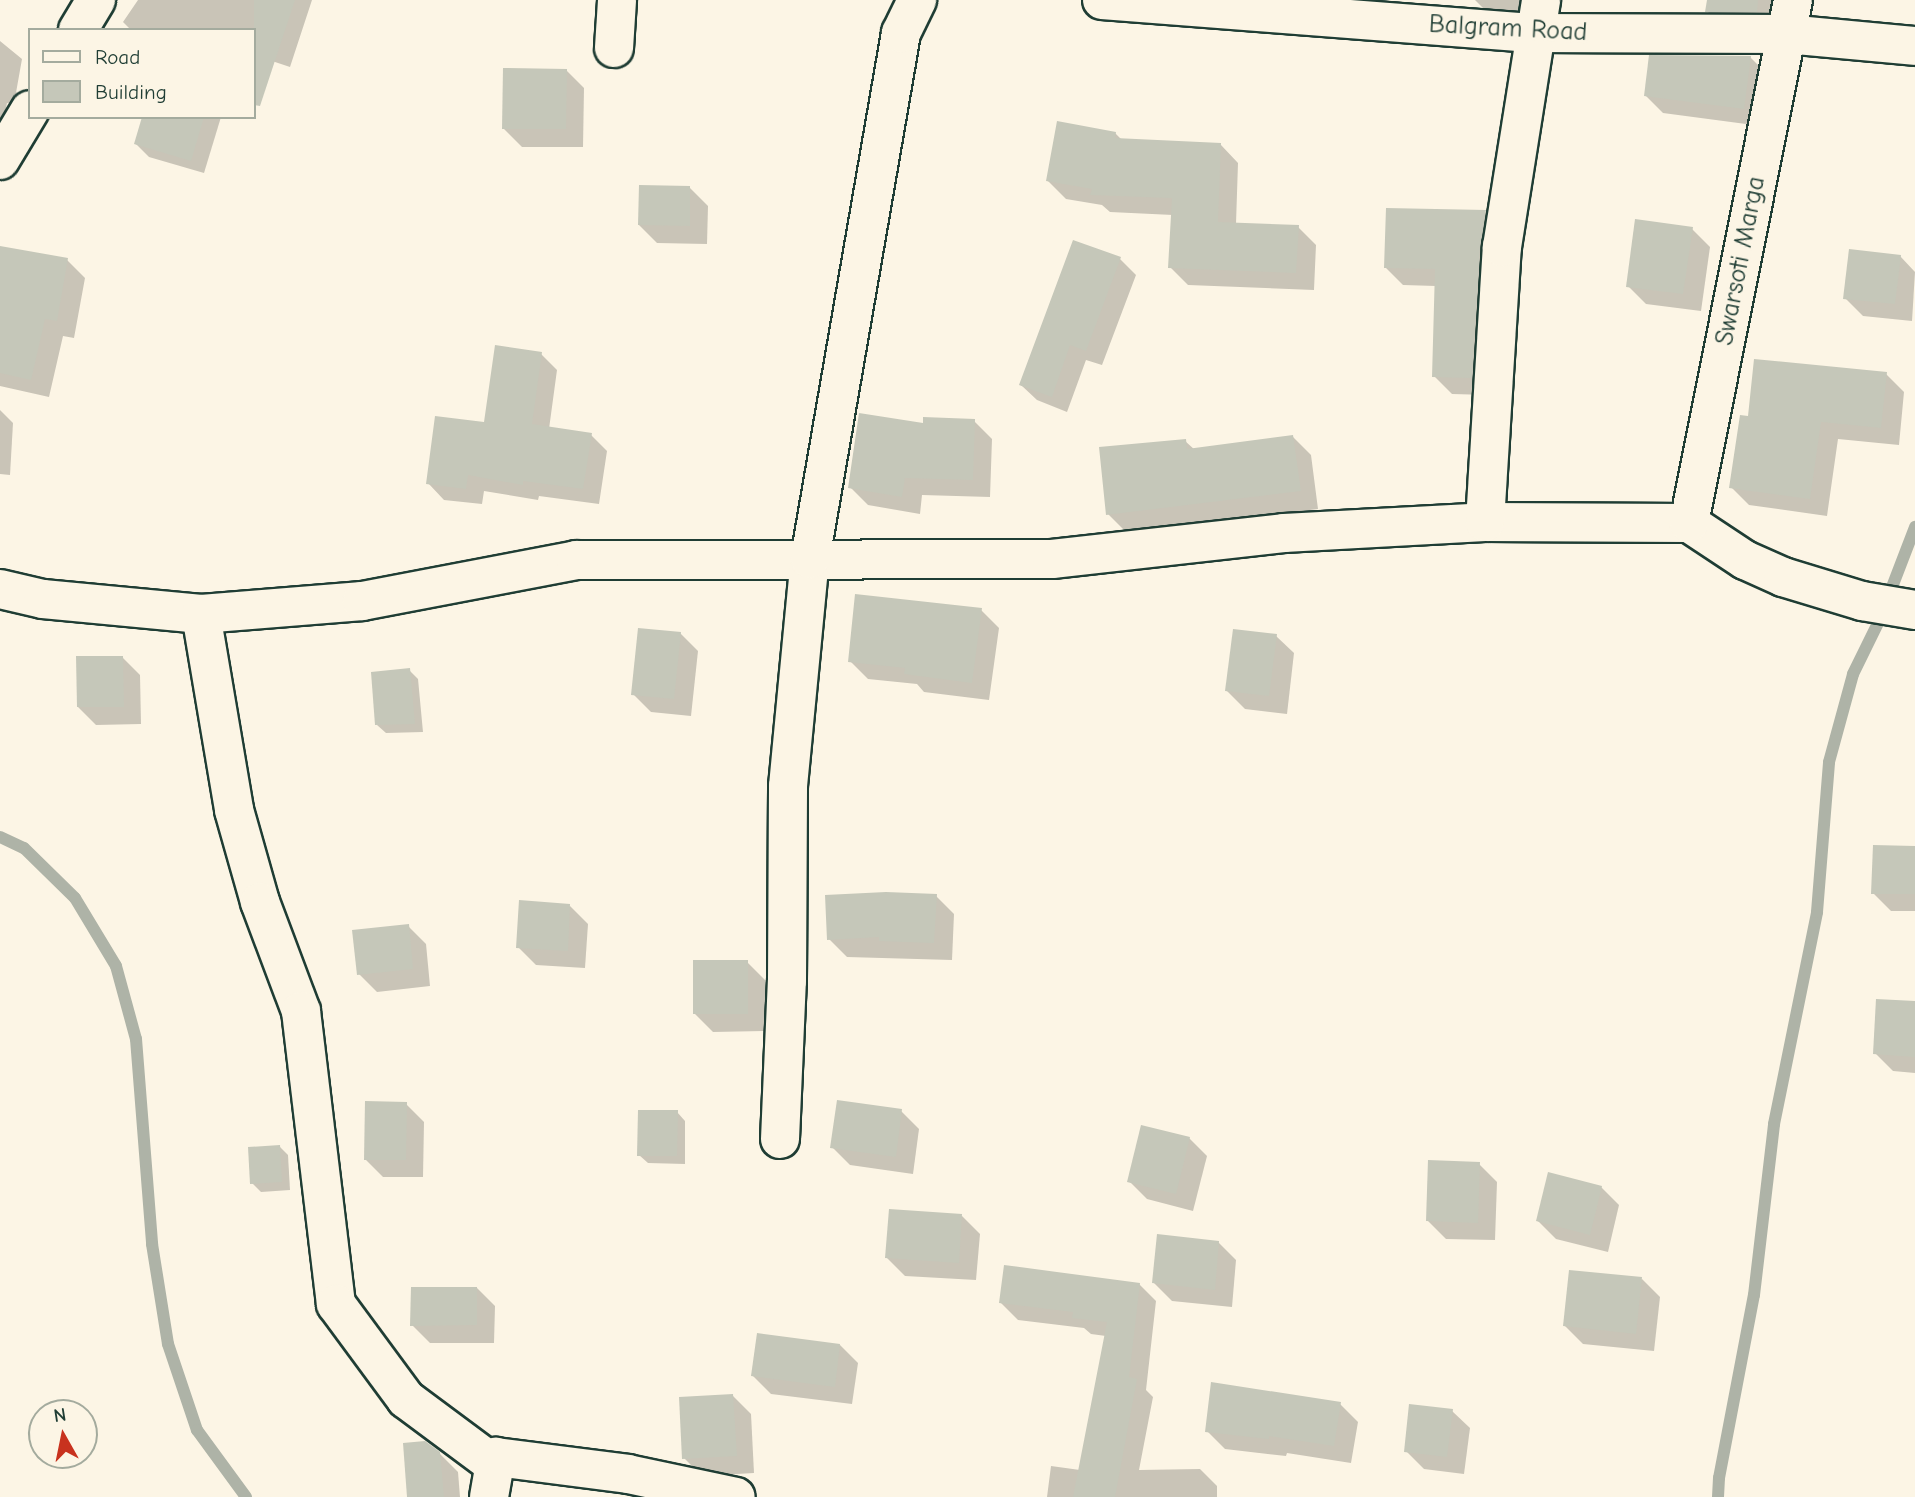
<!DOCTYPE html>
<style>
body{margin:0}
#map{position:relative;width:1915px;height:1497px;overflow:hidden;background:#fcf5e5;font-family:"Comic Neue",sans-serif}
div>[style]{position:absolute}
.shadow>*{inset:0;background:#0003}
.stream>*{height:12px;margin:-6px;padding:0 6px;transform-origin:6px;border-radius:6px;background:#aeb3a7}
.building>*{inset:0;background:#c5c7b9}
.roads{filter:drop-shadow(2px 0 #1f3d34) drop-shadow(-2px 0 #1f3d34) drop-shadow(0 2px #1f3d34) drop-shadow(0 -2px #1f3d34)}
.minor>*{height:38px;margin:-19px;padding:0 19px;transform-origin:19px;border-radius:19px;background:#fcf5e5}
span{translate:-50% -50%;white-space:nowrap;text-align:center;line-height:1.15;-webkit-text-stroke:5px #fcf5e5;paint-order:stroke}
.street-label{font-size:26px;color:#1f3d34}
.legend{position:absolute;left:28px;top:28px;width:228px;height:91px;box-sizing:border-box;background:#fcf5e5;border:2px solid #a4ab9e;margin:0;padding:9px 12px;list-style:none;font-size:21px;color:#1f3d34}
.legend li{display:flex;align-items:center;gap:14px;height:35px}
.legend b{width:35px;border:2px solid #a4ab9e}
.north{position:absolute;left:28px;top:1399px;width:70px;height:70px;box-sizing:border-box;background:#fcf5e5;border:2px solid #a4ab9e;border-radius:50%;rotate:351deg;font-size:19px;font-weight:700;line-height:28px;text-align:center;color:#1f3d34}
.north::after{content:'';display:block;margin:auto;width:24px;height:32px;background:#c8321e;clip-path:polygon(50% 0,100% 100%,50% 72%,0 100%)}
</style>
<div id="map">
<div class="shadow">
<i style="clip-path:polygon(138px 0,312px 0,290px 67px,254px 55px,254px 30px,131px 30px,123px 22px)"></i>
<i style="clip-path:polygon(1475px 0,1548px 0,1537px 15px,1486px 11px)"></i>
<i style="clip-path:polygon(1709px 0,1787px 0,1775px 25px,1725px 29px,1707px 11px)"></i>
<i style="clip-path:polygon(0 41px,22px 59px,14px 104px,7px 103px,0 134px)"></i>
<i style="clip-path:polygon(1750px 57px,1768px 75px,1761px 126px,1663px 113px,1645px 95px)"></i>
<i style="clip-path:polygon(566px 70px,584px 88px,583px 147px,522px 147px,504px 129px)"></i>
<i style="clip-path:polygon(144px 117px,221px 117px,204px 173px,149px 157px,136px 144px)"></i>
<i style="clip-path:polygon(1115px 133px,1122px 140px,1221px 145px,1238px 163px,1236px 224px,1298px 227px,1316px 245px,1314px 290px,1188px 285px,1170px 267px,1173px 215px,1110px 212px,1102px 205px,1066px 199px,1048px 181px)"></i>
<i style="clip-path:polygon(690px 188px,708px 206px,707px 244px,657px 243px,639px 225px)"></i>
<i style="clip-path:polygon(1485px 212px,1503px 230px,1489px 395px,1452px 394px,1434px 376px,1436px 286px,1403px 285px,1385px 267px)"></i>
<i style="clip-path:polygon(1692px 229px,1710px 247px,1701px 311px,1646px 304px,1628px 286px)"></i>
<i style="clip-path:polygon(0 248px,67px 260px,85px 278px,74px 338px,63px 336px,49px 397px,0 386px)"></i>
<i style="clip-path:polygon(1900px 256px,1915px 272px,1912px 321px,1863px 316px,1845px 298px)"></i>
<i style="clip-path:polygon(1120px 259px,1136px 275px,1102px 365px,1086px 360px,1067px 412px,1037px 400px,1021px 385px)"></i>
<i style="clip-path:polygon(541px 354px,557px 370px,549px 429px,591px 435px,607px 451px,599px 504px,539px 496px,538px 500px,484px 491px,482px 504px,444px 500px,428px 483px,486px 424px)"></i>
<i style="clip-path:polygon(1886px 374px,1904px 392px,1899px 445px,1838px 439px,1827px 516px,1749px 505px,1731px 487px,1750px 418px)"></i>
<i style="clip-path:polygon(0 410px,13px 423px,10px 475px,0 474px)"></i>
<i style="clip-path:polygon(974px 421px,992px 439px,990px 497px,922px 495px,920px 514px,868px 505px,850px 487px,925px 425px)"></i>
<i style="clip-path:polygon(1293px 437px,1311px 455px,1318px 509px,1126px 532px,1108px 514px,1185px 441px,1195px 450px)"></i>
<i style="clip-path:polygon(981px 610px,999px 628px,989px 700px,924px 692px,917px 684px,868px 679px,850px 661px)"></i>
<i style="clip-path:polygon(680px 633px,698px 651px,691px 716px,651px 712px,633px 694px)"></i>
<i style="clip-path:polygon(1276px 636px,1294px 653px,1287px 714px,1245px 709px,1227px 691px)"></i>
<i style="clip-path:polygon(122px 657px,140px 675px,141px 724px,96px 725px,78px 707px)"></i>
<i style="clip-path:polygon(409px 670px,418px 679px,423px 732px,386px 733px,377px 725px)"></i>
<i style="clip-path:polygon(1915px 847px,1915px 911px,1891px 911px,1873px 893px)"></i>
<i style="clip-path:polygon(936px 896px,954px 914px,952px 960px,847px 957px,829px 939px)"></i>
<i style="clip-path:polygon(570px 906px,588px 924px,585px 968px,536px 965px,518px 947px)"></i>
<i style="clip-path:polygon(408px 926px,426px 944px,430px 986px,377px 992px,359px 974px)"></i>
<i style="clip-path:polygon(747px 962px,765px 980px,766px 1031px,713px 1032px,695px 1014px)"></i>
<i style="clip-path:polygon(1915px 1002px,1915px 1073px,1893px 1071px,1875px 1053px)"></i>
<i style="clip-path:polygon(406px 1104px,424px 1122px,423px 1177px,383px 1177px,365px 1159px)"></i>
<i style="clip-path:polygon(901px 1111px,919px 1129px,913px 1174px,850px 1165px,832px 1147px)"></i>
<i style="clip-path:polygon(677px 1112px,685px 1121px,685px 1164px,648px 1163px,639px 1155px)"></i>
<i style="clip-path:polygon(1189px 1138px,1207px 1156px,1193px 1211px,1147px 1199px,1129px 1181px)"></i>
<i style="clip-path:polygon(280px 1147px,288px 1155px,290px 1190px,261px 1192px,252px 1183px)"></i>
<i style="clip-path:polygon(1479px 1164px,1497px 1182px,1495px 1240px,1446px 1239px,1428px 1221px)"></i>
<i style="clip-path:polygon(1601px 1187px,1619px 1205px,1608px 1252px,1556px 1239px,1538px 1221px)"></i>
<i style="clip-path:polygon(962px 1216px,980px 1234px,976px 1280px,905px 1276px,887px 1258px)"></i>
<i style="clip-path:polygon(1218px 1242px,1236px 1260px,1232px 1307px,1172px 1301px,1154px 1283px)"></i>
<i style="clip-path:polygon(1642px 1279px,1660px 1297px,1654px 1351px,1583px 1344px,1565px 1326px)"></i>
<i style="clip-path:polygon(1139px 1284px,1156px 1301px,1146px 1390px,1153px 1397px,1139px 1470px,1200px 1469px,1217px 1486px,1217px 1497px,1047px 1497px,1051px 1466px,1080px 1470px,1106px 1336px,1091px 1334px,1084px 1328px,1018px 1320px,1001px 1303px)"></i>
<i style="clip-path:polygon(477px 1288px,495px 1306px,494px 1343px,430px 1343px,412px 1325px)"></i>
<i style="clip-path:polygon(840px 1345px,858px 1363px,852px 1404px,771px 1394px,753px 1376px)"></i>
<i style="clip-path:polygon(733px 1396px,751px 1414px,754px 1473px,702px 1476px,684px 1458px)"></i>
<i style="clip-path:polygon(1340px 1404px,1358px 1422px,1351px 1463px,1287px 1453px,1286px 1456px,1225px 1449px,1207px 1431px)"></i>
<i style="clip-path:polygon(1452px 1411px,1470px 1428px,1464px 1474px,1424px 1469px,1406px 1451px)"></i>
<i style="clip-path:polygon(439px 1453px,458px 1472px,460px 1497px,409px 1497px)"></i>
</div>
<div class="stream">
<i style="left:0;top:837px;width:26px;rotate:25deg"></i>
<i style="left:24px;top:848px;width:71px;rotate:44.4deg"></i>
<i style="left:75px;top:898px;width:79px;rotate:58.9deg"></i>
<i style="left:116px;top:966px;width:76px;rotate:74.7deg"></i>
<i style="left:136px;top:1039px;width:206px;rotate:85.5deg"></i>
<i style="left:152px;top:1244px;width:101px;rotate:80.9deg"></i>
<i style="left:168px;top:1344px;width:91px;rotate:71.4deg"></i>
<i style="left:197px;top:1430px;width:83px;rotate:53.8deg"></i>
<i style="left:1718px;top:1497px;width:19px;rotate:-87deg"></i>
<i style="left:1719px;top:1478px;width:186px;rotate:-79.2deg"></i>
<i style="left:1754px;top:1295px;width:172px;rotate:-83.3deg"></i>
<i style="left:1774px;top:1124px;width:216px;rotate:-78.5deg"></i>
<i style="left:1817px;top:912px;width:150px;rotate:-85.4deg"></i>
<i style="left:1829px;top:762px;width:91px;rotate:-74.7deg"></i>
<i style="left:1853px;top:674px;width:59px;rotate:-63.9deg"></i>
<i style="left:1879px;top:621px;width:101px;rotate:-69deg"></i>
</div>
<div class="building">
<i style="clip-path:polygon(254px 0,295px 0,260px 106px,254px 105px)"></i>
<i style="clip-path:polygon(1707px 0,1758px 0,1757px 12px,1705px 12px)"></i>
<i style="clip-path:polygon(1649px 55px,1751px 56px,1744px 109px,1644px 96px)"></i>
<i style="clip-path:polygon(503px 68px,567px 69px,566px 129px,502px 129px)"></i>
<i style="clip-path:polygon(142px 117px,204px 117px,191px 161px,134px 144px)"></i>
<i style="clip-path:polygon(1057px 121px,1116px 132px,1115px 138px,1221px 143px,1218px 222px,1299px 225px,1296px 273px,1168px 268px,1172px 198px,1090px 195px,1092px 189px,1046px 181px)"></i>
<i style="clip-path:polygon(639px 185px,690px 186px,690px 226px,638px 225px)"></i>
<i style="clip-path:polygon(1386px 208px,1486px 210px,1480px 246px,1472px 378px,1432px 377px,1435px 269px,1384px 268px)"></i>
<i style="clip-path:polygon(1635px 219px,1693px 227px,1683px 294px,1626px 287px)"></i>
<i style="clip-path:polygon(1073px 240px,1121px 257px,1086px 351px,1070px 345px,1052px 397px,1019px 385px)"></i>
<i style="clip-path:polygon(0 246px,68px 258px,57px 321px,45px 319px,31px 380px,0 373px)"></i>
<i style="clip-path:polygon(1849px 249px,1901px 255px,1895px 304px,1843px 299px)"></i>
<i style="clip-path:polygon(495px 345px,542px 352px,532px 424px,592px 433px,583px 489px,523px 481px,523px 485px,468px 475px,466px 489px,426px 484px,435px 416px,484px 422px)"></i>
<i style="clip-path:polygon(1754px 359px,1887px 372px,1881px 428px,1821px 422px,1810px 499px,1729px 488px,1740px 415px,1748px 416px)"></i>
<i style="clip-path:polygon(859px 413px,923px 423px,923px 417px,975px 419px,973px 480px,905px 478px,902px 497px,848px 488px)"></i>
<i style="clip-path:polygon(1293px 435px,1301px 491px,1106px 515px,1099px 447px,1186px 439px,1187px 449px)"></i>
<i style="clip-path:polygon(855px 594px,982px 608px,972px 683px,904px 674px,905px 668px,848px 662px)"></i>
<i style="clip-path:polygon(638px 628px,681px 632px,674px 699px,631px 695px)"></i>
<i style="clip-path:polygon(1233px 629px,1277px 634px,1269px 696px,1225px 691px)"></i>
<i style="clip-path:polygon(76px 656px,123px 656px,124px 707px,77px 707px)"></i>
<i style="clip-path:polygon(410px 668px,415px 724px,375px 725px,371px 672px)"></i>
<i style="clip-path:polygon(1873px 845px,1915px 846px,1915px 894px,1871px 894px)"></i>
<i style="clip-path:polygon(886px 892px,937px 894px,934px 943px,879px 941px,879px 937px,827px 940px,825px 895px)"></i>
<i style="clip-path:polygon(519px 900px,570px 904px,568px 951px,516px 948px)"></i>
<i style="clip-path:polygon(409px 924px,413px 969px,357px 975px,352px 930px)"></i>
<i style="clip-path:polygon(693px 960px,748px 960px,748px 1014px,693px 1014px)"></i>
<i style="clip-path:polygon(1876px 999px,1915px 1001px,1915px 1057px,1873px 1054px)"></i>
<i style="clip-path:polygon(837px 1100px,902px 1109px,896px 1157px,830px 1148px)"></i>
<i style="clip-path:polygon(365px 1101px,407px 1102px,406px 1160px,364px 1160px)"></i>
<i style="clip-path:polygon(638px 1110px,678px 1110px,677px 1156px,637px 1156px)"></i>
<i style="clip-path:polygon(1141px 1125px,1190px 1137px,1176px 1194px,1127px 1182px)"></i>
<i style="clip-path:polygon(280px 1145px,282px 1182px,250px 1184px,248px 1147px)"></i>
<i style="clip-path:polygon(1428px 1160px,1480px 1162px,1478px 1223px,1426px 1221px)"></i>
<i style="clip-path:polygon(1548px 1172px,1602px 1186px,1590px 1235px,1536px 1221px)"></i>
<i style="clip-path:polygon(889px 1209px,962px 1214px,959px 1263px,885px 1258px)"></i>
<i style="clip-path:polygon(1157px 1234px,1219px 1241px,1215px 1290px,1152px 1283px)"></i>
<i style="clip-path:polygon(1004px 1265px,1140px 1283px,1129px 1377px,1137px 1379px,1115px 1497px,1073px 1497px,1107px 1322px,1072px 1318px,1073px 1312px,999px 1303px)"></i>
<i style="clip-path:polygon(1569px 1270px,1642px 1277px,1636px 1334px,1563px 1326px)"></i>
<i style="clip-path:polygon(411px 1287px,477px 1287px,477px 1325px,410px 1326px)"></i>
<i style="clip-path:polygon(757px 1333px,840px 1344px,835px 1387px,751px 1376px)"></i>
<i style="clip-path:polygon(1211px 1382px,1341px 1402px,1334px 1446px,1269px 1436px,1269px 1439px,1205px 1432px)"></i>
<i style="clip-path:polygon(733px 1394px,737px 1456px,682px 1459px,679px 1397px)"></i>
<i style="clip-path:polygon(1409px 1404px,1453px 1409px,1447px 1457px,1404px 1452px)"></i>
<i style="clip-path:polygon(425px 1441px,440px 1452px,444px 1497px,407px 1497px,403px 1443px)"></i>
</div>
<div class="roads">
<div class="minor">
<i style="left:1102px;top:0;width:434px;rotate:4.4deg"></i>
<i style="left:1535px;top:33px;width:251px;rotate:0.2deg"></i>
<i style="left:1786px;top:34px;width:130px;rotate:5.3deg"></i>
<i style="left:78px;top:30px;width:35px;rotate:-59deg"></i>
<i style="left:614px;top:48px;width:48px;rotate:-86.4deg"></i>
<i style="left:0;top:160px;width:58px;rotate:-59deg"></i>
<i style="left:1485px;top:522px;width:204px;rotate:0.3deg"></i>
<i style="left:1689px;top:523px;width:67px;rotate:33.5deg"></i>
<i style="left:1745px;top:560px;width:42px;rotate:24.1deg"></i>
<i style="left:1783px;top:577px;width:83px;rotate:16.9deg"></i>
<i style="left:1862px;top:601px;width:54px;rotate:9.6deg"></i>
<i style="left:1689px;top:523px;width:533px;rotate:-78.75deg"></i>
<i style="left:0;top:589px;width:44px;rotate:13.1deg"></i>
<i style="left:43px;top:599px;width:159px;rotate:5.4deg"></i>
<i style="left:201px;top:614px;width:162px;rotate:-4.6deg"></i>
<i style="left:362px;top:601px;width:218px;rotate:-10.8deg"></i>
<i style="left:576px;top:560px;width:476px;rotate:-0.1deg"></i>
<i style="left:1052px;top:559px;width:233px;rotate:-6.4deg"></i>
<i style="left:1284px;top:533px;width:201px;rotate:-3.1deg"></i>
<i style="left:1485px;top:522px;width:276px;rotate:-86.5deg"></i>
<i style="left:1502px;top:247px;width:250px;rotate:-81deg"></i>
<i style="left:201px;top:614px;width:199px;rotate:80.4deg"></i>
<i style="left:234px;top:810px;width:96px;rotate:74.2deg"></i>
<i style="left:260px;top:902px;width:116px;rotate:69.4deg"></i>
<i style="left:301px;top:1011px;width:295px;rotate:83.2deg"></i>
<i style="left:336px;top:1304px;width:118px;rotate:53.6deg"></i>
<i style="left:406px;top:1399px;width:111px;rotate:36.6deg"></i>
<i style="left:780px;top:1139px;width:158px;rotate:-87.5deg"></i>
<i style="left:787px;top:981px;width:195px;rotate:-89.7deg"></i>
<i style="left:788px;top:786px;width:228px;rotate:-84.5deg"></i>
<i style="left:810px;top:559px;width:534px;rotate:-80.18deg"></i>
<i style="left:901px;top:33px;width:37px;rotate:-64deg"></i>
<i style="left:489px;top:1497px;width:41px;rotate:-80.1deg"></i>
<i style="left:496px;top:1457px;width:133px;rotate:7.3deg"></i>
<i style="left:628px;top:1474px;width:110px;rotate:12deg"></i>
</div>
</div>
<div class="street-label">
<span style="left:1508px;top:29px;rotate:3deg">Balgram Road</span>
<span style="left:1741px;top:261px;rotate:-79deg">Swarsoti Marga</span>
</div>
<ul class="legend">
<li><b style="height:9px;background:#fcf5e5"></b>Road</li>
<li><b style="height:19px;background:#c5c7b9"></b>Building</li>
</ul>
<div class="north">N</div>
</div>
